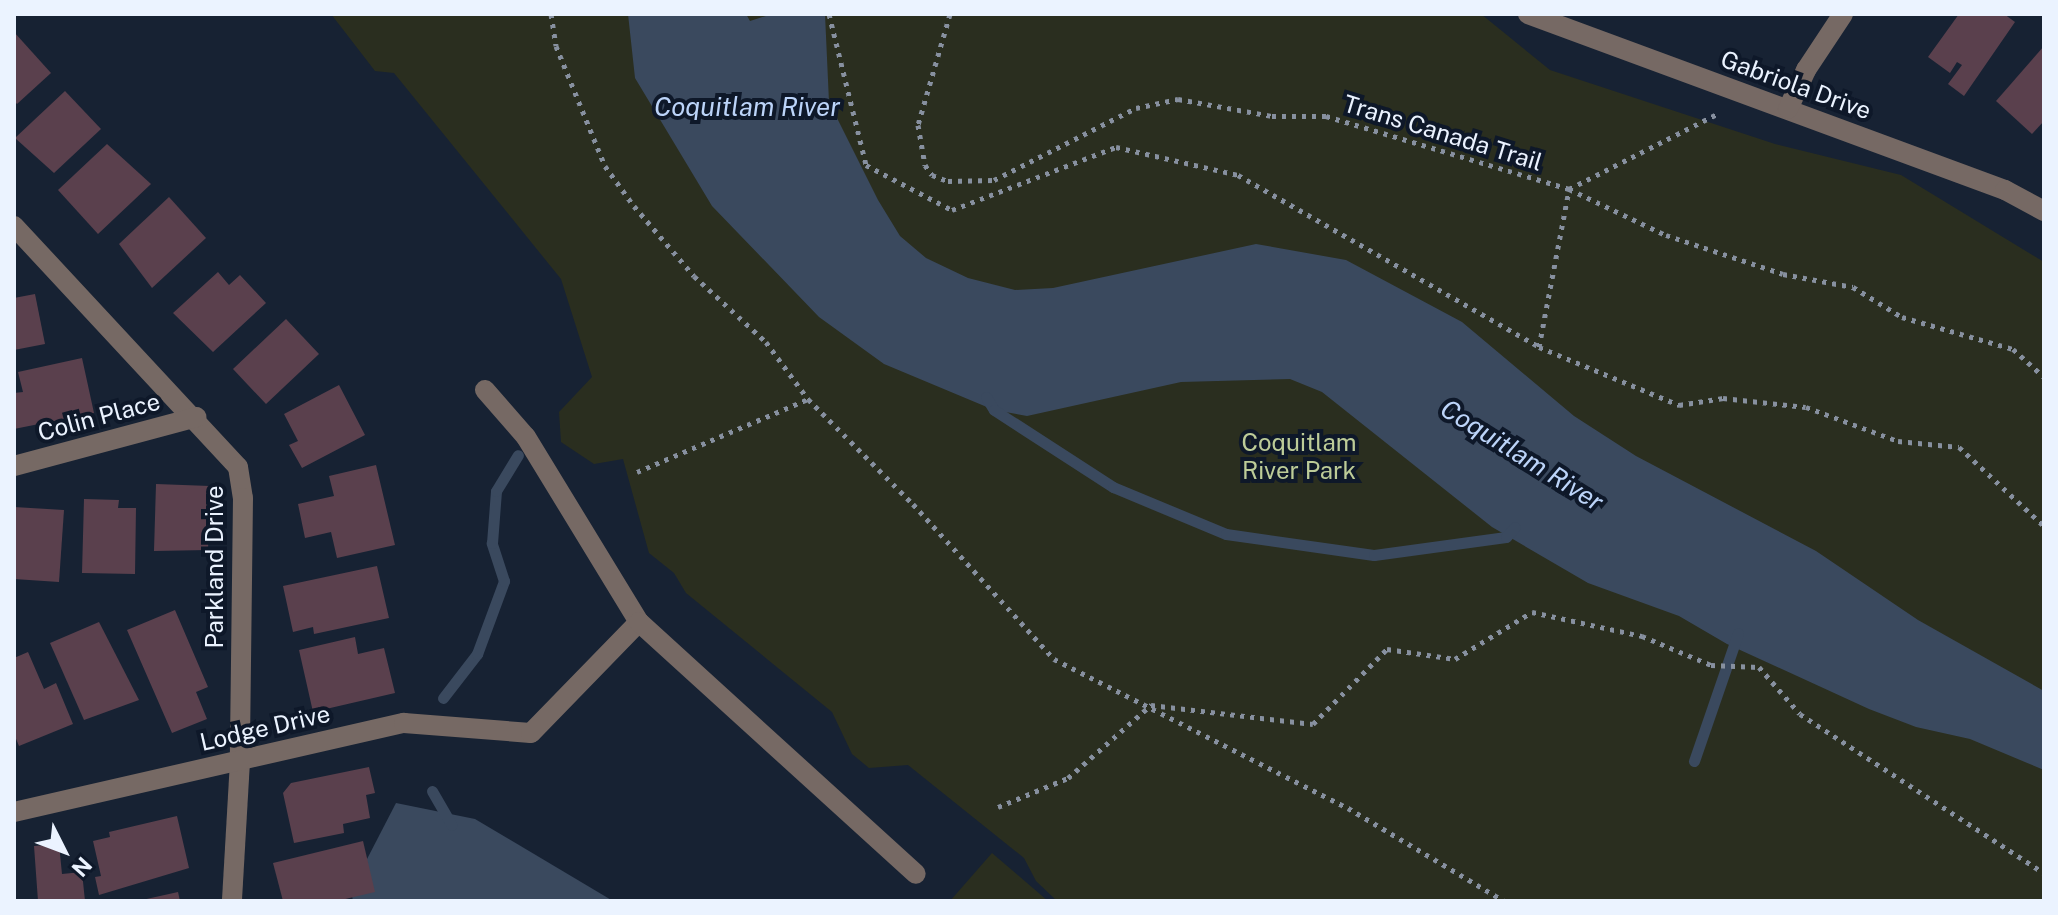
<!DOCTYPE html>
<style>
body{margin:0}
#map{position:relative;width:2058px;height:915px;overflow:hidden;background:#172233;font-family:"Public Sans",sans-serif}
div>[style]{position:absolute}
.green>*{inset:0;background:#2a2e1f}
.water>*{inset:0;background:#3a495e}
.stream>*{height:11px;margin:-5.5px;padding:0 5.5px;transform-origin:5.5px;border-radius:5.5px;background:#3a495e}
.building>*{inset:0;background:#5a404d}
.path>*{height:5px;margin-top:-2.5px;transform-origin:0;background:repeating-linear-gradient(90deg,#87909f 0 4px,transparent 0 10px)}
.minor>*{height:20px;margin:-10px;padding:0 10px;transform-origin:10px;border-radius:10px;background:#766964}
span{translate:-50% -50%;white-space:nowrap;text-align:center;line-height:1.15;-webkit-text-stroke:8px #0e1829;paint-order:stroke}
.street-label{font-size:24px;color:#ebf3ff}
.park-label{font-size:24px;color:#bdcc98}
.water-label{font-size:26px;color:#bcd4f9;font-style:italic}
.frame{position:absolute;inset:0;border:16px solid #ebf3ff;pointer-events:none}
.north{position:absolute;left:24px;top:811px;width:80px;height:80px;-webkit-text-stroke:6px #0e1829;paint-order:stroke;rotate:132deg;font-size:22px;font-weight:700;line-height:32px;text-align:center;color:#ebf3ff}
.north::after{content:'';display:block;margin:auto;width:28px;height:36px;background:#ebf3ff;clip-path:polygon(50% 0,100% 100%,50% 72%,0 100%)}
</style>
<div id="map">
<div class="green">
<i style="clip-path:polygon(331px 14px,1481px 14px,1550px 70px,1775px 144px,1901px 175px,2044px 262px,2044px 901px,1057px 901px,1036px 881px,1024px 858px,908px 765px,869px 768px,852px 754px,832px 712px,686px 593px,674px 573px,649px 553px,623px 459px,594px 464px,561px 442px,559px 412px,592px 377px,561px 279px,394px 73px,375px 71px)"></i>
<i style="clip-path:polygon(992px 853px,1048px 901px,950px 901px)"></i>
</div>
<div class="water">
<i style="clip-path:polygon(628px 14px,746px 14px,750px 21px,772px 14px,825px 14px,829px 102px,878px 200px,900px 236px,926px 258px,968px 278px,1015px 290px,1053px 288px,1256px 244px,1346px 260px,1462px 322px,1574px 416px,1636px 456px,1816px 551px,1918px 620px,2044px 691px,2044px 770px,1970px 739px,1916px 727px,1869px 709px,1727px 644px,1679px 616px,1588px 583px,1492px 527px,1322px 392px,1290px 379px,1181px 382px,1027px 416px,994px 410px,884px 364px,819px 317px,712px 206px,635px 78px)"></i>
<i style="clip-path:polygon(396px 803px,475px 819px,613px 901px,353px 901px,351px 890px)"></i>
</div>
<div class="stream">
<i style="left:986px;top:397px;width:15px;rotate:58deg"></i>
<i style="left:994px;top:410px;width:142px;rotate:32.9deg"></i>
<i style="left:1113px;top:487px;width:122px;rotate:22.6deg"></i>
<i style="left:1226px;top:534px;width:149px;rotate:8.1deg"></i>
<i style="left:1374px;top:555px;width:133px;rotate:-7.8deg"></i>
<i style="left:1506px;top:537px;width:13px;rotate:-48deg"></i>
<i style="left:443px;top:698px;width:56px;rotate:-52.3deg"></i>
<i style="left:477px;top:654px;width:78px;rotate:-69.7deg"></i>
<i style="left:504px;top:581px;width:40px;rotate:-108deg"></i>
<i style="left:492px;top:543px;width:52px;rotate:-85.6deg"></i>
<i style="left:496px;top:491px;width:42px;rotate:-58.6deg"></i>
<i style="left:1694px;top:761px;width:135px;rotate:-71deg"></i>
<i style="left:432px;top:791px;width:39px;rotate:60deg"></i>
</div>
<div class="building">
<i style="clip-path:polygon(1959px 14px,2004px 14px,2015px 22px,1964px 96px,1948px 84px,1962px 65px,1957px 62px,1950px 73px,1928px 57px)"></i>
<i style="clip-path:polygon(14px 32px,51px 73px,17px 104px,14px 101px)"></i>
<i style="clip-path:polygon(2044px 46px,2044px 121px,2032px 134px,1996px 101px)"></i>
<i style="clip-path:polygon(65px 91px,101px 129px,54px 173px,15px 138px)"></i>
<i style="clip-path:polygon(107px 144px,151px 184px,98px 234px,58px 190px)"></i>
<i style="clip-path:polygon(169px 197px,206px 238px,152px 288px,119px 244px)"></i>
<i style="clip-path:polygon(218px 272px,229px 285px,240px 275px,266px 303px,213px 352px,173px 313px)"></i>
<i style="clip-path:polygon(35px 294px,45px 344px,14px 350px,14px 298px)"></i>
<i style="clip-path:polygon(286px 319px,319px 354px,266px 404px,233px 369px)"></i>
<i style="clip-path:polygon(82px 358px,94px 413px,14px 429px,14px 393px,23px 392px,18px 372px)"></i>
<i style="clip-path:polygon(339px 385px,365px 435px,302px 468px,289px 445px,298px 441px,284px 414px)"></i>
<i style="clip-path:polygon(376px 465px,395px 545px,337px 558px,331px 532px,305px 538px,298px 504px,334px 496px,329px 476px)"></i>
<i style="clip-path:polygon(156px 484px,210px 486px,208px 550px,154px 551px)"></i>
<i style="clip-path:polygon(84px 499px,119px 500px,118px 508px,136px 508px,135px 574px,82px 573px)"></i>
<i style="clip-path:polygon(14px 507px,64px 510px,59px 582px,14px 579px)"></i>
<i style="clip-path:polygon(377px 566px,389px 618px,314px 634px,313px 627px,293px 632px,283px 586px)"></i>
<i style="clip-path:polygon(175px 610px,208px 687px,196px 692px,207px 719px,172px 733px,127px 630px)"></i>
<i style="clip-path:polygon(99px 622px,139px 700px,84px 720px,50px 643px)"></i>
<i style="clip-path:polygon(355px 637px,358px 654px,384px 648px,395px 693px,313px 712px,299px 650px)"></i>
<i style="clip-path:polygon(28px 652px,44px 689px,56px 683px,73px 724px,19px 746px,14px 734px,14px 658px)"></i>
<i style="clip-path:polygon(369px 767px,375px 793px,366px 795px,370px 818px,343px 824px,344px 833px,294px 843px,283px 793px,291px 783px)"></i>
<i style="clip-path:polygon(177px 816px,189px 868px,99px 895px,95px 877px,101px 876px,93px 841px,110px 837px,109px 832px)"></i>
<i style="clip-path:polygon(363px 841px,375px 892px,337px 901px,283px 901px,273px 863px)"></i>
<i style="clip-path:polygon(59px 844px,62px 874px,82px 872px,85px 901px,38px 901px,34px 846px)"></i>
<i style="clip-path:polygon(178px 892px,180px 901px,142px 901px,142px 900px)"></i>
</div>
<div class="path">
<i style="left:551px;top:14px;width:32px;rotate:81deg"></i>
<i style="left:556px;top:46px;width:130px;rotate:67.8deg"></i>
<i style="left:605px;top:166px;width:49px;rotate:54.1deg"></i>
<i style="left:634px;top:206px;width:92px;rotate:49.4deg"></i>
<i style="left:694px;top:276px;width:98px;rotate:42.5deg"></i>
<i style="left:766px;top:342px;width:71px;rotate:53.6deg"></i>
<i style="left:808px;top:399px;width:148px;rotate:45deg"></i>
<i style="left:913px;top:504px;width:210px;rotate:47.7deg"></i>
<i style="left:1054px;top:659px;width:330px;rotate:26.9deg"></i>
<i style="left:1348px;top:808px;width:182px;rotate:30.8deg"></i>
<i style="left:829px;top:14px;width:155px;rotate:76.2deg"></i>
<i style="left:866px;top:165px;width:97px;rotate:27.6deg"></i>
<i style="left:952px;top:210px;width:176px;rotate:-21deg"></i>
<i style="left:1116px;top:147px;width:125px;rotate:12.9deg"></i>
<i style="left:1238px;top:175px;width:347px;rotate:29.7deg"></i>
<i style="left:1539px;top:347px;width:152px;rotate:22.5deg"></i>
<i style="left:1679px;top:405px;width:45px;rotate:-9deg"></i>
<i style="left:1723px;top:398px;width:83px;rotate:6.2deg"></i>
<i style="left:1806px;top:407px;width:98px;rotate:20.3deg"></i>
<i style="left:1898px;top:441px;width:61px;rotate:5.6deg"></i>
<i style="left:1959px;top:447px;width:116px;rotate:42.9deg"></i>
<i style="left:950px;top:14px;width:116px;rotate:106.1deg"></i>
<i style="left:918px;top:125px;width:41px;rotate:80.1deg"></i>
<i style="left:925px;top:165px;width:12px;rotate:55deg"></i>
<i style="left:932px;top:175px;width:17px;rotate:21deg"></i>
<i style="left:948px;top:181px;width:46px;rotate:-1.2deg"></i>
<i style="left:994px;top:180px;width:159px;rotate:-26.9deg"></i>
<i style="left:1136px;top:108px;width:43px;rotate:-12.1deg"></i>
<i style="left:1178px;top:99px;width:96px;rotate:10.3deg"></i>
<i style="left:1272px;top:116px;width:54px"></i>
<i style="left:1326px;top:116px;width:254px;rotate:16.7deg"></i>
<i style="left:1569px;top:189px;width:107px;rotate:25.4deg"></i>
<i style="left:1666px;top:235px;width:123px;rotate:18.4deg"></i>
<i style="left:1783px;top:274px;width:71px;rotate:10.5deg"></i>
<i style="left:1853px;top:287px;width:57px;rotate:31.5deg"></i>
<i style="left:1902px;top:317px;width:116px;rotate:16.1deg"></i>
<i style="left:2013px;top:349px;width:42px;rotate:42.1deg"></i>
<i style="left:1539px;top:347px;width:161px;rotate:-79.2deg"></i>
<i style="left:1569px;top:189px;width:166px;rotate:-26.9deg"></i>
<i style="left:637px;top:472px;width:186px;rotate:-23.1deg"></i>
<i style="left:998px;top:807px;width:76px;rotate:-22.5deg"></i>
<i style="left:1068px;top:778px;width:111px;rotate:-41.3deg"></i>
<i style="left:1151px;top:705px;width:163px;rotate:6.7deg"></i>
<i style="left:1313px;top:724px;width:105px;rotate:-45.4deg"></i>
<i style="left:1387px;top:649px;width:69px;rotate:8.4deg"></i>
<i style="left:1455px;top:659px;width:90px;rotate:-31.4deg"></i>
<i style="left:1532px;top:612px;width:113px;rotate:12.3deg"></i>
<i style="left:1642px;top:636px;width:75px;rotate:22.8deg"></i>
<i style="left:1711px;top:665px;width:48px;rotate:2.4deg"></i>
<i style="left:1759px;top:667px;width:62px;rotate:48.9deg"></i>
<i style="left:1800px;top:714px;width:291px;rotate:33.1deg"></i>
</div>
<div class="minor">
<i style="left:1528px;top:14px;width:508px;rotate:20.25deg"></i>
<i style="left:2005px;top:190px;width:44px;rotate:28.3deg"></i>
<i style="left:1788px;top:109px;width:43px;rotate:-65.2deg"></i>
<i style="left:1806px;top:70px;width:67px;rotate:-56.5deg"></i>
<i style="left:14px;top:226px;width:329px;rotate:47.1deg"></i>
<i style="left:238px;top:467px;width:31px;rotate:81deg"></i>
<i style="left:243px;top:498px;width:263px;rotate:90.7deg"></i>
<i style="left:240px;top:761px;width:140px;rotate:93.3deg"></i>
<i style="left:485px;top:390px;width:62px;rotate:48.9deg"></i>
<i style="left:526px;top:437px;width:217px;rotate:58.6deg"></i>
<i style="left:14px;top:466px;width:189px;rotate:-15deg"></i>
<i style="left:14px;top:812px;width:400px;rotate:-12.9deg"></i>
<i style="left:404px;top:723px;width:127px;rotate:4.5deg"></i>
<i style="left:531px;top:733px;width:155px;rotate:-45.8deg"></i>
<i style="left:639px;top:622px;width:374px;rotate:42.3deg"></i>
</div>
<div class="street-label">
<span style="left:1796px;top:85px;rotate:20deg">Gabriola Drive</span>
<span style="left:1443px;top:133px;rotate:17deg">Trans Canada Trail</span>
<span style="left:99px;top:417px;rotate:-15deg">Colin Place</span>
<span style="left:215px;top:567px;rotate:-90deg">Parkland Drive</span>
<span style="left:265px;top:728px;rotate:-13deg">Lodge Drive</span>
</div>
<div class="park-label">
<span style="left:1299px;top:457px">Coquitlam<br>River Park</span>
</div>
<div class="water-label">
<span style="left:747px;top:107px">Coquitlam River</span>
<span style="left:1522px;top:455px;rotate:32deg">Coquitlam River</span>
</div>
<div class="frame"></div>
<div class="north">N</div>
</div>
